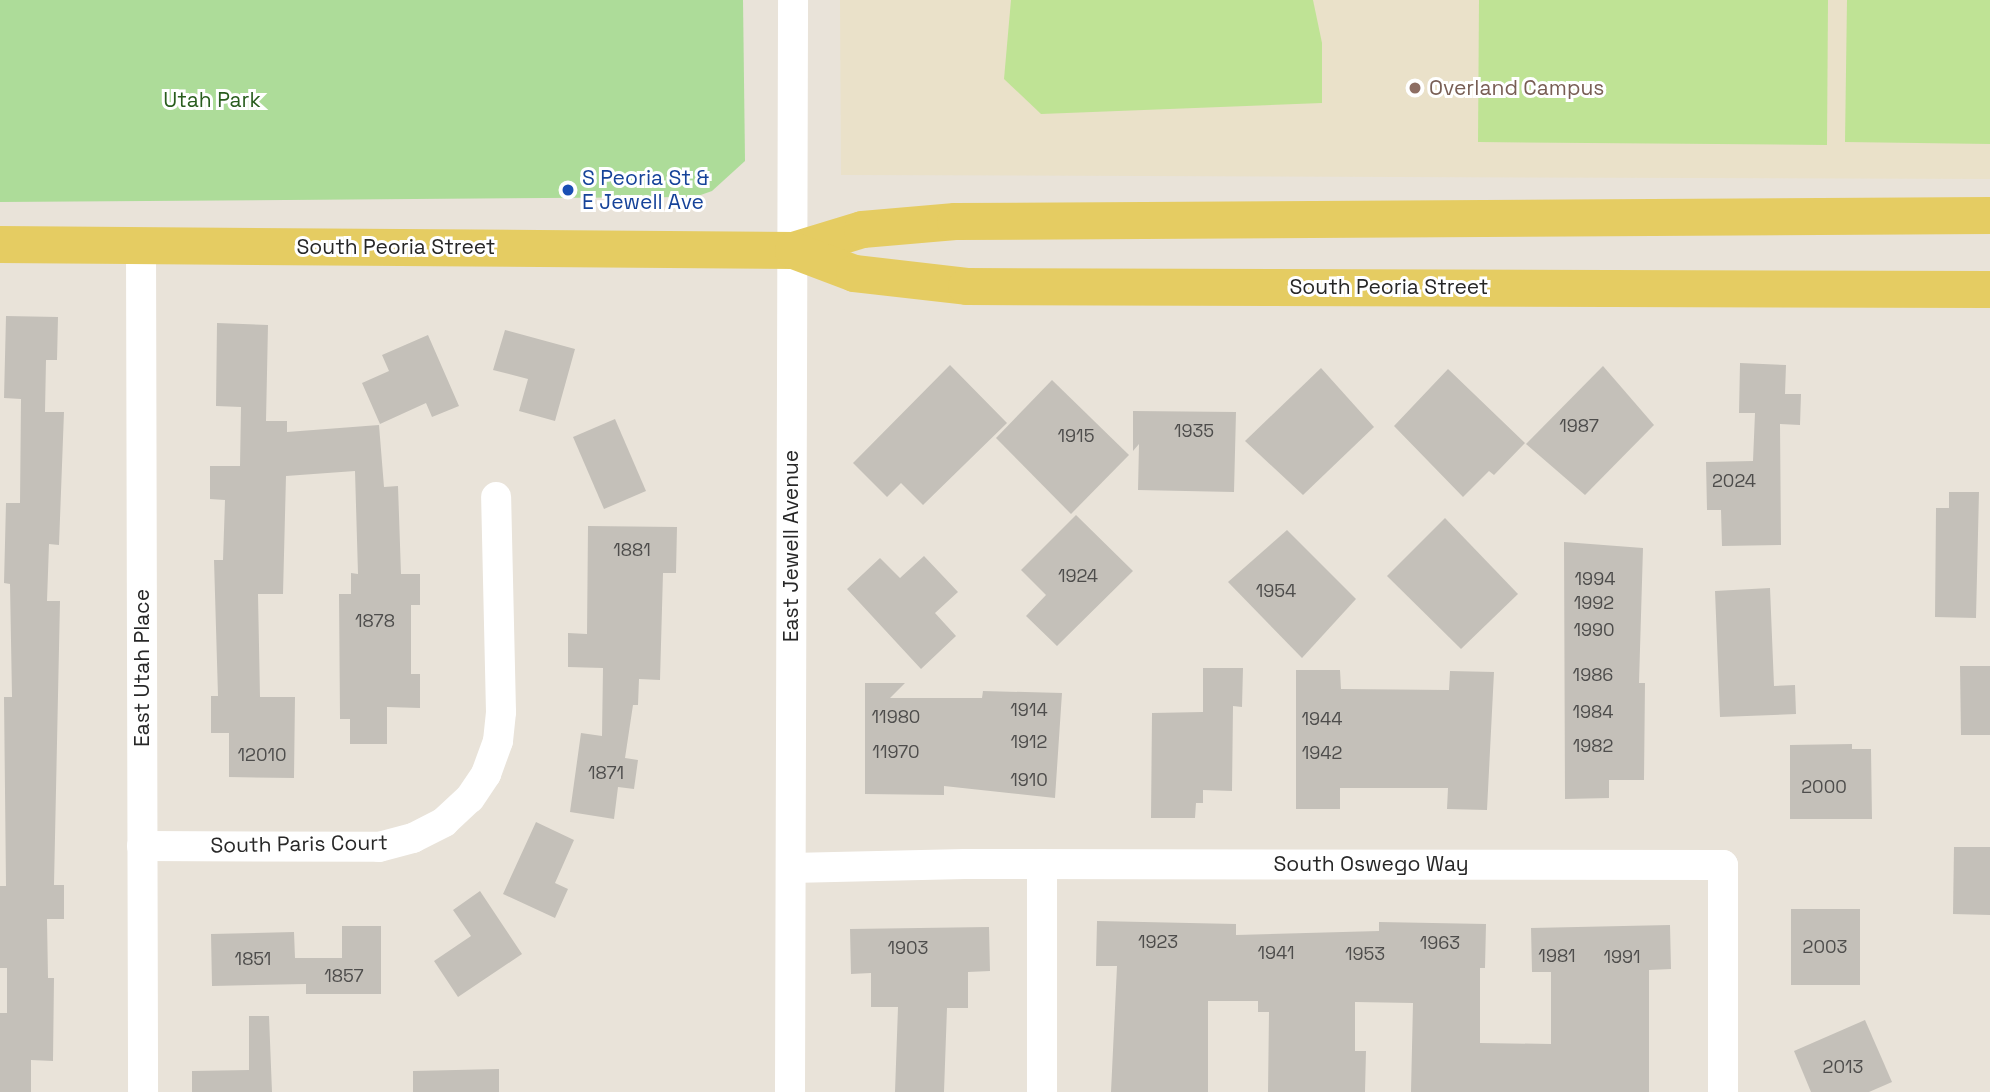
<!DOCTYPE html>
<style>
body{margin:0}
#map{position:relative;width:1990px;height:1092px;overflow:hidden;background:#e9e3d9;font-family:"Space Grotesk",sans-serif}
div>[style]{position:absolute}
.education>*{inset:0;background:#eae1c9}
.green>*{inset:0;background:#addc99}
.pitch>*{inset:0;background:#bfe395}
.building>*{inset:0;background:#c4c0b9}
.minor>*{height:30px;margin:-15px;padding:0 15px;transform-origin:15px;border-radius:15px;background:#fff}
.major>*{height:37px;margin:-18.5px;padding:0 18.5px;transform-origin:18.5px;border-radius:18.5px;background:#e5cc62}
.dots>*{width:19px;height:19px;translate:-50% -50%;box-sizing:border-box;border:4px solid #fff;border-radius:50%}
span{translate:-50% -50%;white-space:nowrap;text-align:center;line-height:1.15;-webkit-text-stroke:6px #fff;paint-order:stroke}
.number-label{font-size:18px;color:#4e4d4c}
.number-label span{-webkit-text-stroke-width:0}
.education-label{font-size:21px;color:#785e54}
.left{translate:0 -50%;text-align:left}
.park-label{font-size:21px;color:#295d1e}
.transit-label{font-size:21px;color:#164399}
.street-label{font-size:21px;color:#272727}
</style>
<div id="map">
<div class="education">
<i style="clip-path:polygon(840px 0,1990px 0,1990px 179px,841px 175px)"></i>
</div>
<div class="green">
<i style="clip-path:polygon(0 0,743px 0,745px 161px,712px 191px,695px 197px,0 202px)"></i>
</div>
<div class="pitch">
<i style="clip-path:polygon(1011px 0,1313px 0,1322px 43px,1322px 103px,1041px 114px,1004px 79px)"></i>
<i style="clip-path:polygon(1479px 0,1828px 0,1827px 145px,1478px 142px)"></i>
<i style="clip-path:polygon(1847px 0,1990px 0,1990px 144px,1845px 142px)"></i>
</div>
<div class="building">
<i style="clip-path:polygon(6px 316px,58px 317px,57px 360px,46px 360px,45px 412px,64px 412px,59px 545px,49px 544px,47px 601px,60px 601px,54px 885px,64px 885px,64px 919px,47px 919px,48px 978px,54px 978px,53px 1061px,31px 1060px,31px 1092px,0 1092px,0 1013px,7px 1013px,7px 968px,0 968px,0 886px,6px 886px,4px 697px,12px 697px,10px 584px,4px 583px,6px 503px,20px 503px,21px 399px,4px 398px)"></i>
<i style="clip-path:polygon(217px 323px,268px 325px,266px 421px,287px 421px,287px 432px,379px 425px,384px 487px,398px 486px,401px 574px,420px 574px,420px 605px,411px 605px,411px 674px,420px 674px,420px 708px,387px 707px,387px 744px,350px 744px,350px 719px,340px 719px,339px 594px,351px 594px,351px 573px,358px 574px,355px 471px,286px 476px,283px 594px,258px 594px,260px 697px,295px 697px,294px 778px,229px 777px,229px 733px,211px 733px,211px 696px,218px 696px,214px 560px,223px 560px,225px 500px,210px 499px,210px 466px,240px 466px,241px 407px,216px 406px)"></i>
<i style="clip-path:polygon(505px 330px,575px 349px,555px 421px,519px 411px,528px 379px,493px 370px)"></i>
<i style="clip-path:polygon(428px 335px,459px 406px,432px 417px,426px 403px,380px 424px,362px 383px,389px 371px,382px 355px)"></i>
<i style="clip-path:polygon(1740px 363px,1786px 365px,1785px 394px,1801px 394px,1800px 425px,1780px 424px,1781px 545px,1722px 546px,1721px 510px,1707px 510px,1706px 462px,1753px 461px,1755px 413px,1739px 413px)"></i>
<i style="clip-path:polygon(950px 365px,1007px 423px,923px 505px,901px 483px,887px 497px,853px 463px)"></i>
<i style="clip-path:polygon(1603px 366px,1654px 425px,1585px 495px,1526px 444px)"></i>
<i style="clip-path:polygon(1321px 368px,1374px 427px,1303px 495px,1245px 441px)"></i>
<i style="clip-path:polygon(1448px 369px,1525px 443px,1494px 475px,1489px 471px,1463px 497px,1394px 426px)"></i>
<i style="clip-path:polygon(1052px 380px,1129px 455px,1071px 514px,996px 438px)"></i>
<i style="clip-path:polygon(1133px 411px,1236px 412px,1234px 492px,1138px 490px,1139px 444px,1133px 451px)"></i>
<i style="clip-path:polygon(615px 419px,646px 491px,604px 509px,573px 437px)"></i>
<i style="clip-path:polygon(1949px 492px,1979px 492px,1976px 618px,1935px 617px,1936px 508px,1949px 508px)"></i>
<i style="clip-path:polygon(1076px 515px,1133px 571px,1057px 646px,1026px 616px,1046px 595px,1021px 570px)"></i>
<i style="clip-path:polygon(1445px 518px,1518px 594px,1461px 649px,1387px 576px)"></i>
<i style="clip-path:polygon(588px 526px,677px 527px,676px 573px,663px 573px,660px 680px,639px 679px,638px 705px,633px 705px,625px 758px,638px 760px,634px 789px,618px 787px,614px 819px,570px 812px,581px 733px,602px 736px,603px 668px,568px 667px,568px 633px,587px 634px)"></i>
<i style="clip-path:polygon(1287px 530px,1356px 599px,1302px 658px,1228px 582px)"></i>
<i style="clip-path:polygon(1564px 542px,1643px 548px,1639px 683px,1645px 683px,1644px 780px,1609px 780px,1609px 798px,1565px 799px)"></i>
<i style="clip-path:polygon(924px 556px,958px 592px,935px 613px,956px 636px,921px 669px,847px 589px,880px 558px,900px 578px)"></i>
<i style="clip-path:polygon(1770px 588px,1774px 686px,1795px 685px,1796px 714px,1720px 717px,1715px 591px)"></i>
<i style="clip-path:polygon(1960px 666px,1990px 666px,1990px 735px,1961px 735px)"></i>
<i style="clip-path:polygon(1203px 668px,1243px 668px,1242px 707px,1233px 706px,1232px 791px,1203px 790px,1203px 803px,1196px 803px,1195px 818px,1151px 818px,1152px 713px,1203px 712px)"></i>
<i style="clip-path:polygon(1296px 670px,1340px 670px,1341px 689px,1449px 690px,1450px 671px,1494px 672px,1487px 810px,1447px 809px,1448px 788px,1340px 788px,1340px 809px,1296px 809px)"></i>
<i style="clip-path:polygon(865px 683px,905px 683px,890px 698px,982px 698px,983px 691px,1062px 693px,1055px 798px,944px 786px,944px 795px,865px 794px)"></i>
<i style="clip-path:polygon(1852px 744px,1852px 749px,1871px 749px,1872px 819px,1790px 819px,1790px 745px)"></i>
<i style="clip-path:polygon(536px 822px,574px 840px,555px 883px,568px 889px,555px 918px,503px 894px)"></i>
<i style="clip-path:polygon(1954px 847px,1990px 847px,1990px 915px,1953px 914px)"></i>
<i style="clip-path:polygon(480px 891px,522px 954px,458px 997px,434px 961px,471px 936px,453px 910px)"></i>
<i style="clip-path:polygon(1791px 909px,1860px 909px,1860px 985px,1791px 985px)"></i>
<i style="clip-path:polygon(1097px 921px,1236px 924px,1236px 935px,1379px 931px,1379px 922px,1486px 924px,1485px 968px,1480px 968px,1480px 1043px,1551px 1044px,1551px 972px,1532px 972px,1531px 928px,1670px 925px,1671px 969px,1649px 970px,1649px 1092px,1411px 1092px,1413px 1003px,1355px 1002px,1355px 1051px,1366px 1051px,1365px 1092px,1268px 1092px,1269px 1012px,1258px 1012px,1258px 1001px,1208px 1001px,1208px 1092px,1111px 1092px,1117px 966px,1096px 966px)"></i>
<i style="clip-path:polygon(342px 926px,381px 926px,381px 994px,306px 994px,306px 984px,212px 986px,211px 934px,294px 932px,295px 958px,342px 958px)"></i>
<i style="clip-path:polygon(989px 927px,990px 971px,968px 972px,968px 1008px,947px 1008px,944px 1092px,895px 1092px,898px 1007px,871px 1007px,871px 973px,851px 974px,850px 929px)"></i>
<i style="clip-path:polygon(249px 1016px,269px 1016px,272px 1092px,192px 1092px,192px 1071px,249px 1070px)"></i>
<i style="clip-path:polygon(1865px 1020px,1892px 1082px,1869px 1092px,1811px 1092px,1794px 1051px)"></i>
<i style="clip-path:polygon(499px 1069px,499px 1092px,413px 1092px,413px 1071px)"></i>
</div>
<div class="minor">
<i style="left:141px;top:245px;width:847px;rotate:89.86deg"></i>
<i style="left:142px;top:846px;width:237px;rotate:0.2deg"></i>
<i style="left:379px;top:847px;width:35px;rotate:-15deg"></i>
<i style="left:413px;top:838px;width:35px;rotate:-27deg"></i>
<i style="left:444px;top:822px;width:35px;rotate:-43deg"></i>
<i style="left:470px;top:798px;width:29px;rotate:-56deg"></i>
<i style="left:486px;top:774px;width:35px;rotate:-70deg"></i>
<i style="left:498px;top:741px;width:29px;rotate:-84deg"></i>
<i style="left:501px;top:712px;width:215px;rotate:-91.3deg"></i>
<i style="left:1042px;top:864px;width:228px;rotate:90deg"></i>
<i style="left:791px;top:868px;width:174px;rotate:-1.3deg"></i>
<i style="left:965px;top:864px;width:758px;rotate:0.08deg"></i>
<i style="left:1723px;top:865px;width:227px;rotate:90deg"></i>
<i style="left:790px;top:1092px;width:1092px;rotate:-89.84deg"></i>
</div>
<div class="major">
<i style="left:0;top:244px;width:793px;rotate:0.43deg"></i>
<i style="left:793px;top:250px;width:72px;rotate:-16.9deg"></i>
<i style="left:862px;top:229px;width:93px;rotate:-4.9deg"></i>
<i style="left:955px;top:221px;width:1035px;rotate:-0.33deg"></i>
<i style="left:793px;top:250px;width:65px;rotate:20.7deg"></i>
<i style="left:854px;top:273px;width:113px;rotate:6.6deg"></i>
<i style="left:966px;top:286px;width:1024px;rotate:0.17deg"></i>
</div>
<div class="dots">
<i style="left:1415px;top:88px;background:#8d6e63"></i>
<i style="left:568px;top:190px;background:#1a4fb4"></i>
</div>
<div class="number-label">
<span style="left:1579px;top:426px">1987</span>
<span style="left:1194px;top:431px">1935</span>
<span style="left:1076px;top:436px">1915</span>
<span style="left:1734px;top:481px">2024</span>
<span style="left:632px;top:550px">1881</span>
<span style="left:1078px;top:576px">1924</span>
<span style="left:1595px;top:579px">1994</span>
<span style="left:1276px;top:591px">1954</span>
<span style="left:1594px;top:603px">1992</span>
<span style="left:375px;top:621px">1878</span>
<span style="left:1594px;top:630px">1990</span>
<span style="left:1593px;top:675px">1986</span>
<span style="left:1029px;top:710px">1914</span>
<span style="left:1593px;top:712px">1984</span>
<span style="left:896px;top:717px">11980</span>
<span style="left:1322px;top:719px">1944</span>
<span style="left:1029px;top:742px">1912</span>
<span style="left:1593px;top:746px">1982</span>
<span style="left:896px;top:752px">11970</span>
<span style="left:1322px;top:753px">1942</span>
<span style="left:262px;top:755px">12010</span>
<span style="left:606px;top:773px">1871</span>
<span style="left:1029px;top:780px">1910</span>
<span style="left:1824px;top:787px">2000</span>
<span style="left:1158px;top:942px">1923</span>
<span style="left:1440px;top:943px">1963</span>
<span style="left:1825px;top:947px">2003</span>
<span style="left:908px;top:948px">1903</span>
<span style="left:1276px;top:953px">1941</span>
<span style="left:1365px;top:954px">1953</span>
<span style="left:1557px;top:956px">1981</span>
<span style="left:1622px;top:957px">1991</span>
<span style="left:253px;top:959px">1851</span>
<span style="left:344px;top:976px">1857</span>
<span style="left:1843px;top:1067px">2013</span>
</div>
<div class="education-label">
<span class="left" style="left:1429px;top:88px">Overland Campus</span>
</div>
<div class="park-label">
<span style="left:212px;top:100px">Utah Park</span>
</div>
<div class="transit-label">
<span class="left" style="left:582px;top:190px">S Peoria St &amp;<br>E Jewell Ave</span>
</div>
<div class="street-label">
<span style="left:396px;top:247px">South Peoria Street</span>
<span style="left:1389px;top:287px">South Peoria Street</span>
<span style="left:791px;top:546px;rotate:-90deg">East Jewell Avenue</span>
<span style="left:142px;top:668px;rotate:-90deg">East Utah Place</span>
<span style="left:299px;top:844px;rotate:-1deg">South Paris Court</span>
<span style="left:1371px;top:864px">South Oswego Way</span>
</div>
</div>
